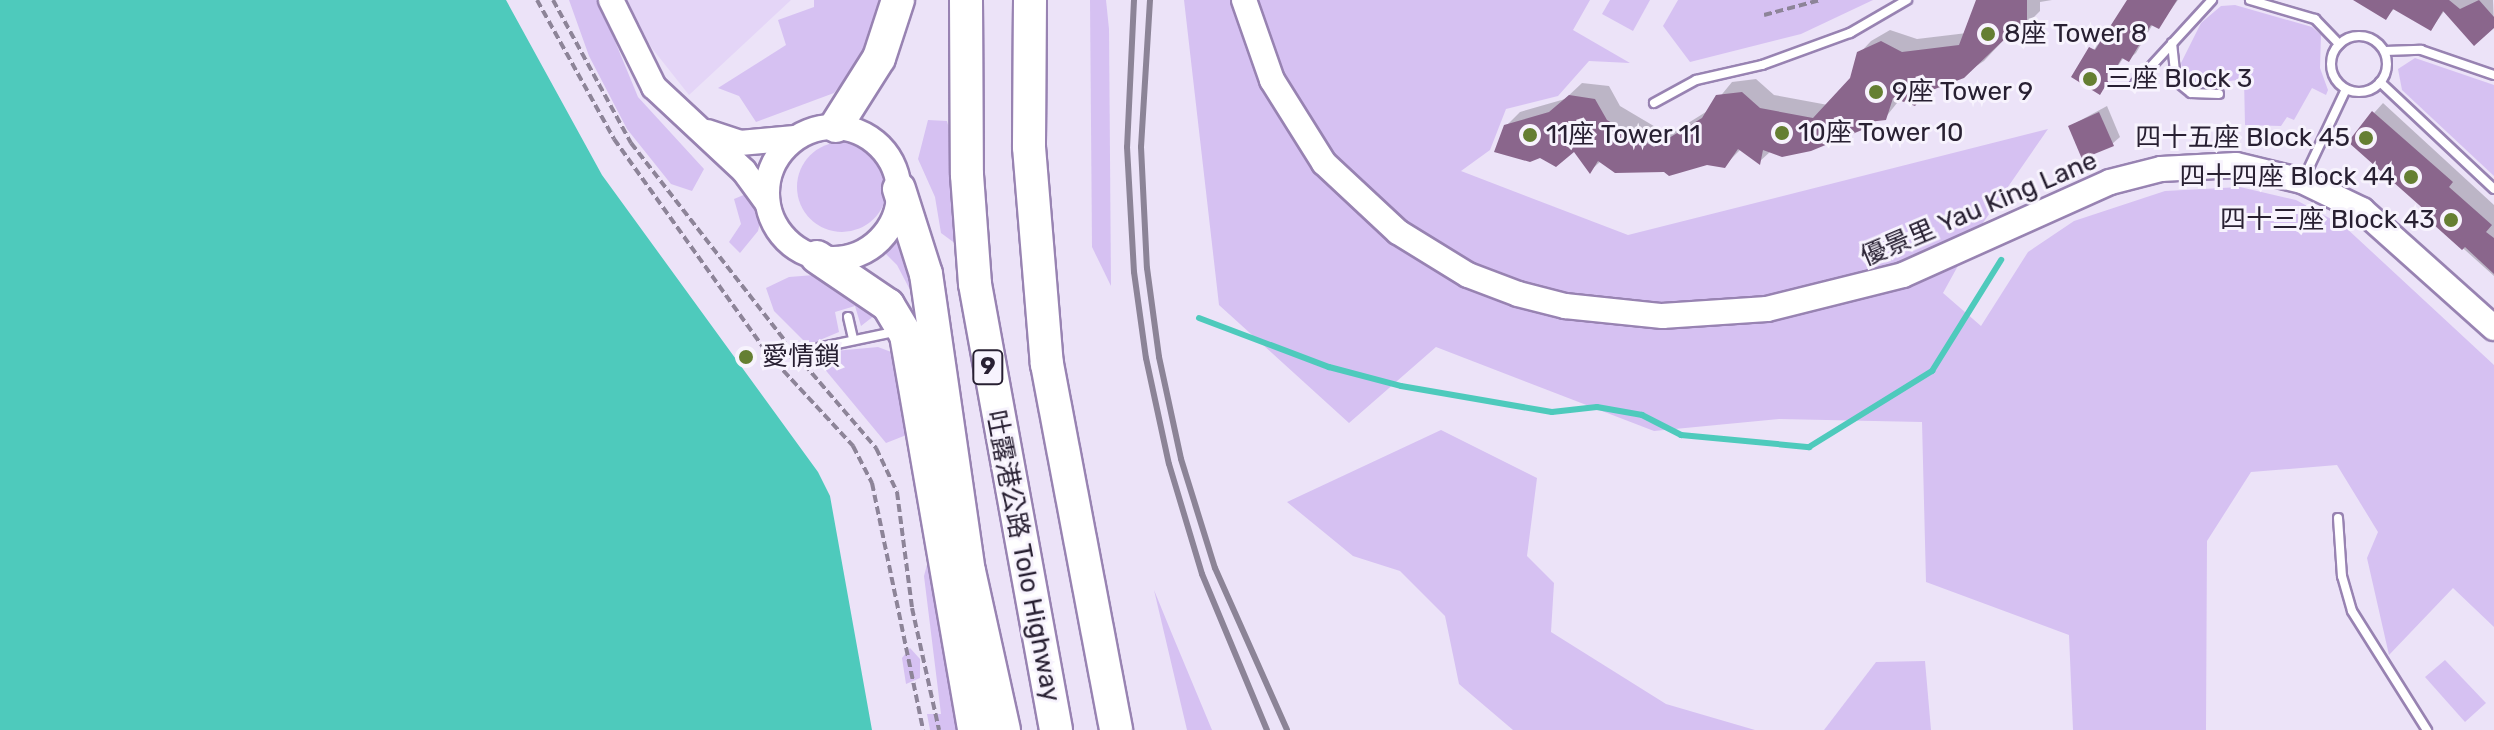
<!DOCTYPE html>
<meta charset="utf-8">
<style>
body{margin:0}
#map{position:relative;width:2494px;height:730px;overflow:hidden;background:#ece3f8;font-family:Rubik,"Noto Sans TC",sans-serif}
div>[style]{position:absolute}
.built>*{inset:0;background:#e4d5f7}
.green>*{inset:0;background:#d6c1f2}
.round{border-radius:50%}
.water>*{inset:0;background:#4ecabc}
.shadow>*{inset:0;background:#0003}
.stream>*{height:6px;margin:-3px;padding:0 3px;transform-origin:3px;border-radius:3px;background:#4ecabc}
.building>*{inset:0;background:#8a668c}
.path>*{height:4px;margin-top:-2px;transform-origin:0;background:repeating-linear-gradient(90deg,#8d8498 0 8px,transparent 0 12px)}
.roads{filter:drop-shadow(2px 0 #9883b2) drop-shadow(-2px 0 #9883b2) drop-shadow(0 2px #9883b2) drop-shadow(0 -2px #9883b2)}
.lane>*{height:8px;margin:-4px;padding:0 4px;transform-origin:4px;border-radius:4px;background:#fff}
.lane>.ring{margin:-4px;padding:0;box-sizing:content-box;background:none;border:8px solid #fff;border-radius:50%}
.secondary>*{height:24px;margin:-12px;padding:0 12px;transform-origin:12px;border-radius:12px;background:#fff}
.secondary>.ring{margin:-12px;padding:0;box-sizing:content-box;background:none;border:24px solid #fff;border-radius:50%}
.highway>*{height:32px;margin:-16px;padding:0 16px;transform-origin:16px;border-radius:16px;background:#fff}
.rail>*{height:6px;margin:-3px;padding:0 3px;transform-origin:3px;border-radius:3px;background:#8c8497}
.dots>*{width:22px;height:22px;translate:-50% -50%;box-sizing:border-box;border:4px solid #f7f3fd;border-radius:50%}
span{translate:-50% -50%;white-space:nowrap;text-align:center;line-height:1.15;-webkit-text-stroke:6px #f7f3fd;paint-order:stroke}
.shield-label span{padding:2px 6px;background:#f7f3fd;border:2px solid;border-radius:6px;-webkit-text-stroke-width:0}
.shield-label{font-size:24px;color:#282032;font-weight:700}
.poi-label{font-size:26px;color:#282032}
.left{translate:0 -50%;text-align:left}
.right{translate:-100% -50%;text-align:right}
.street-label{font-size:26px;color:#282032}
</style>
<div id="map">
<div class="built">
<i style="clip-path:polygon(626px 0,791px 0,689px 95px,651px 47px)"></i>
</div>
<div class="green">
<i style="clip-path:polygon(569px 0,598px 0,638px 97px,704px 169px,692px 191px,671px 184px,627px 129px,589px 56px)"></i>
<i style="clip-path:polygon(814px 0,879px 0,874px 43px,834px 93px,756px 122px,739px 96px,718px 88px,786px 45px,778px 20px,814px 7px)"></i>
<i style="clip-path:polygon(1090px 0,1106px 0,1109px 29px,1111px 286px,1092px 247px)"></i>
<i style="clip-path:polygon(1184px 0,1590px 0,1573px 30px,1630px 63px,1589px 61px,1558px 96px,1506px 109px,1490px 150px,1461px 171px,1628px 235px,2048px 129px,1976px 233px,1943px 293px,1981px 326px,2028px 252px,2074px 221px,2165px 191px,2240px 187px,2296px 200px,2344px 226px,2494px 365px,2494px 627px,2453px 588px,2389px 655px,2367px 558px,2378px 532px,2337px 465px,2251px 472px,2207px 541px,2206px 730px,2073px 730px,2069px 635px,1926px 582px,1922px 422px,1779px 419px,1654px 431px,1436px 347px,1349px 423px,1219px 305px)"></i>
<i style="clip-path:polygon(1610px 0,1650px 0,1633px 31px,1602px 14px)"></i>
<i style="clip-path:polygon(1678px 0,1873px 0,1801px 34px,1690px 62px,1663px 26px)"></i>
<i style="clip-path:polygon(2235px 5px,2312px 27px,2321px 35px,2320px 68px,2328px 90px,2326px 95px,2312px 88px,2294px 120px,2287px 117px,2281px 126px,2245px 125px,2244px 79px,2201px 85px,2184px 76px,2181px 63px,2201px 23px,2221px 6px)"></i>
<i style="clip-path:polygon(2415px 58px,2494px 85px,2494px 176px,2402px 90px,2398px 69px)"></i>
<i style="clip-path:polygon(928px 120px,947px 121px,952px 140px,956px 244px,941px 233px,935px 197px,918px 159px)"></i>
<i class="round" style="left:797px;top:142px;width:90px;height:90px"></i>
<i style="clip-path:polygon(746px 194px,762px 215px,758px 231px,740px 253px,729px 242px,741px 224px,734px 199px)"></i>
<i style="clip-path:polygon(897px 233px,909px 242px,919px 307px,897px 265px,882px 250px)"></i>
<i style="clip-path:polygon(827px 274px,879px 312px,861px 326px,855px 306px,835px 312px,839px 332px,808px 345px,774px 311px,766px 288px,789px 277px)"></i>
<i style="clip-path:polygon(878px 347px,899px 355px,909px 434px,886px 443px,818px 361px,824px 352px)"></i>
<i style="clip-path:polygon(1441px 430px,1537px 478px,1527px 556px,1554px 583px,1551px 632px,1666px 704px,1755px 730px,1513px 730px,1459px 684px,1445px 616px,1400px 571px,1353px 556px,1287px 502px)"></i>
<i style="clip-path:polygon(933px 542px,981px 730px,930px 730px,927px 714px,941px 714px,924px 576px)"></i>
<i style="clip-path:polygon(1154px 590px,1172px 634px,1212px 730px,1187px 730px)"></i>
<i style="clip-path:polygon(910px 648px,920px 659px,920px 678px,906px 684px,902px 658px)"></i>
<i style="clip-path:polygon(2445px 660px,2486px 703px,2465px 722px,2425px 677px)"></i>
<i style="clip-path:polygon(1925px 661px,1931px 730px,1824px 730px,1876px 662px)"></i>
</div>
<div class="water">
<i style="clip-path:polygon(0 0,506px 0,602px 175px,818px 472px,830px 496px,872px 730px,0 730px)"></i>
</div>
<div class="shadow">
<i style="clip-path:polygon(1981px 0,2052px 0,2040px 2px,2040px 11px,2025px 26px,2012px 31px,1984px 61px,1949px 84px,1901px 98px,1885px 118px,1771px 151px,1759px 162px,1741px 149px,1724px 166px,1707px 162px,1665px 170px,1601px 161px,1590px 171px,1574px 150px,1506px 126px,1520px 112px,1565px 99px,1582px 83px,1609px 86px,1620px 106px,1669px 135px,1709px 110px,1732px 82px,1756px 79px,1774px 95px,1828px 105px,1852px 79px,1857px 56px,1871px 41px,1890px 30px,1917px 39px,1967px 33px)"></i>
<i style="clip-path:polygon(2138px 0,2178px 0,2158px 27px,2153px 24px,2136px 53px,2128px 60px,2124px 57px,2100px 93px,2073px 77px,2120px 15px)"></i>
<i style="clip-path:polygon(2357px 0,2493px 0,2494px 25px,2445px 10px,2431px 29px,2395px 8px,2386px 17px)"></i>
<i style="clip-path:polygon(2383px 103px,2494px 205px,2494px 276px,2436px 224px,2439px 220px,2374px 113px)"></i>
<i style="clip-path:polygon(2107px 106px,2120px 137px,2112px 144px,2070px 126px)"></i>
</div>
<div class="stream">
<i style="left:1199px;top:318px;width:139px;rotate:20.7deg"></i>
<i style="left:1329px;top:367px;width:74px;rotate:14.8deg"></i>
<i style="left:1401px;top:386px;width:153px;rotate:9.8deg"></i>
<i style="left:1552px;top:412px;width:45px;rotate:-6.3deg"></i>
<i style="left:1597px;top:407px;width:46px;rotate:10.1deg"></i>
<i style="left:1642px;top:415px;width:44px;rotate:27.1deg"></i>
<i style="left:1681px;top:435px;width:129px;rotate:5.4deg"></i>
<i style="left:1809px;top:447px;width:145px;rotate:-31.7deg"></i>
<i style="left:1932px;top:371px;width:131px;rotate:-58.1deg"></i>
</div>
<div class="building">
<i style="clip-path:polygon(1976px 0,2027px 0,2027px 27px,2010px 34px,1964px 78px,1927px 92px,1915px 106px,1893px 98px,1886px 120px,1868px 122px,1862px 130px,1811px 151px,1782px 157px,1763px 150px,1760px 165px,1738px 149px,1725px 168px,1707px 165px,1669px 176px,1664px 172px,1615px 173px,1598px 161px,1590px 174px,1574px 152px,1556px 167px,1540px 158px,1530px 162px,1494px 152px,1504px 125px,1549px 112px,1569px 95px,1595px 99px,1607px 120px,1654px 147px,1702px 118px,1716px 95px,1742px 92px,1760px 108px,1813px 118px,1850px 78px,1857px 52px,1881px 41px,1902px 52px,1959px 45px)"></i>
<i style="clip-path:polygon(2127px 0,2177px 0,2159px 29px,2151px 25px,2129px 62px,2122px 58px,2100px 95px,2071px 77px,2089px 47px,2095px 50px)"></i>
<i style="clip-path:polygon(2353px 0,2449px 0,2460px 9px,2479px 0,2494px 17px,2494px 28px,2474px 46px,2443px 11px,2431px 31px,2393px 9px,2386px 20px)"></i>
<i style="clip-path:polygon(2372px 111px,2453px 182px,2449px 187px,2492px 225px,2486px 232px,2494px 238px,2494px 274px,2465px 247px,2462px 250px,2433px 224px,2436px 220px,2348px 142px)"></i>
<i style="clip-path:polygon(2099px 112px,2114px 146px,2082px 159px,2068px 126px)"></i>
</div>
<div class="path">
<i style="left:537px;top:0;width:159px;rotate:61deg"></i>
<i style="left:614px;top:139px;width:263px;rotate:54.4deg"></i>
<i style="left:767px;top:353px;width:127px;rotate:47.2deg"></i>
<i style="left:853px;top:446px;width:42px;rotate:62.8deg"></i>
<i style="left:872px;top:483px;width:252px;rotate:78.3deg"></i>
<i style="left:553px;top:0;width:163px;rotate:61.4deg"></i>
<i style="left:631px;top:143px;width:252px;rotate:52.1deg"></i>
<i style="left:1764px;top:15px;width:58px;rotate:-15deg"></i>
<i style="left:804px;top:364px;width:111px;rotate:49.4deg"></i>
<i style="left:876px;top:448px;width:49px;rotate:64.5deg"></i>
<i style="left:897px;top:492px;width:117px;rotate:82.6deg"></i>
<i style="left:912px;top:608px;width:125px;rotate:77.5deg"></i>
</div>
<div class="roads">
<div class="lane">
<i style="left:2250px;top:0;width:68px;rotate:16.3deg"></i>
<i style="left:2315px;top:19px;width:35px;rotate:46deg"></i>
<i class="ring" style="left:2331px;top:36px;width:48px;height:48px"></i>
<i style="left:2172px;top:43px;width:38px;rotate:84deg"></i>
<i style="left:2176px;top:81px;width:19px;rotate:39deg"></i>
<i style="left:2191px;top:93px;width:28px;rotate:2deg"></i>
<i style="left:2385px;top:51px;width:36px;rotate:-2deg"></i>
<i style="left:2421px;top:50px;width:77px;rotate:18.9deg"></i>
<i style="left:2380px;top:82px;width:156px;rotate:43.2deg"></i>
<i style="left:2135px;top:84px;width:114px;rotate:-47.5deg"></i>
<i style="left:1654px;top:103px;width:48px;rotate:-28.7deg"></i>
<i style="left:1696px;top:80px;width:68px;rotate:-12.8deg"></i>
<i style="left:1762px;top:65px;width:94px;rotate:-20deg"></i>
<i style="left:1850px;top:33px;width:66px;rotate:-30.1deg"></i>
<i style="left:2304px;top:178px;width:98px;rotate:-64.7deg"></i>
<i style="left:848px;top:317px;width:22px;rotate:77deg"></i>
<i style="left:794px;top:353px;width:102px;rotate:-11.9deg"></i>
<i style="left:2338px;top:518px;width:58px;rotate:86.1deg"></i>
<i style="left:2342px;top:576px;width:36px;rotate:74deg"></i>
<i style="left:2352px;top:611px;width:141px;rotate:57.8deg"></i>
</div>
<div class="secondary">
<i style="left:611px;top:0;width:97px;rotate:63.7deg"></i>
<i style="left:654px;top:87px;width:123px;rotate:43deg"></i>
<i style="left:744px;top:171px;width:39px;rotate:54deg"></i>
<i style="left:1244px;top:0;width:85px;rotate:70.7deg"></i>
<i style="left:1272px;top:80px;width:98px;rotate:57.9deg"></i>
<i style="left:1324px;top:163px;width:101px;rotate:43deg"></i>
<i style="left:1398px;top:232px;width:82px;rotate:31.6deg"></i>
<i style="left:1468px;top:275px;width:53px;rotate:20.8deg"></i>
<i style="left:1518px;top:294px;width:49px;rotate:14.3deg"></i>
<i style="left:1565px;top:306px;width:98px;rotate:5.9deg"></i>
<i style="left:1662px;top:316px;width:105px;rotate:-3.8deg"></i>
<i style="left:1767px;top:309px;width:140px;rotate:-14deg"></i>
<i style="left:1903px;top:275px;width:227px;rotate:-24.2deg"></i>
<i style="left:2110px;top:182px;width:53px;rotate:-14.3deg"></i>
<i style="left:2161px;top:169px;width:75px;rotate:-3.1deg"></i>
<i style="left:2236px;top:165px;width:68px;rotate:13.6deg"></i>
<i style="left:2302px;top:181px;width:67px;rotate:25.8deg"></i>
<i style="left:2362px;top:210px;width:177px;rotate:41.8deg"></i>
<i class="ring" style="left:767px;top:127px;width:108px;height:108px"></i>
<i style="left:707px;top:132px;width:35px;rotate:18deg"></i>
<i style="left:740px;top:143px;width:55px;rotate:-5.2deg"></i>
</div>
<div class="highway">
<i style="left:966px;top:0;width:175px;rotate:89.7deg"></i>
<i style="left:967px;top:175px;width:109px;rotate:85.8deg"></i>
<i style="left:975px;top:284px;width:453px;rotate:79.7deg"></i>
<i style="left:1030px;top:0;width:147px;rotate:90.4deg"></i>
<i style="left:1029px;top:147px;width:218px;rotate:85.3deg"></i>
<i style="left:1047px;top:364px;width:372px;rotate:79.3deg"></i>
<i style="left:836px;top:126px;width:80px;rotate:-57.7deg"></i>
<i style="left:879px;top:58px;width:61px;rotate:-71.9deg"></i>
<i style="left:899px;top:189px;width:89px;rotate:72.4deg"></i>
<i style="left:926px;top:274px;width:300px;rotate:81.8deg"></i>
<i style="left:969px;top:571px;width:163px;rotate:77.6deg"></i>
<i style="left:817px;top:257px;width:86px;rotate:34.1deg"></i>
<i style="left:888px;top:305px;width:35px;rotate:59deg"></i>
<i style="left:906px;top:335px;width:401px;rotate:80.2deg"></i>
</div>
</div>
<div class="rail">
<i style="left:1134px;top:0;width:147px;rotate:92.7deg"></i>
<i style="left:1127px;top:147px;width:125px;rotate:86.8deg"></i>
<i style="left:1134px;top:272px;width:87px;rotate:82.1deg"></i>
<i style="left:1146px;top:358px;width:108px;rotate:77.8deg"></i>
<i style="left:1169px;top:464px;width:115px;rotate:73.3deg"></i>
<i style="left:1202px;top:574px;width:169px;rotate:67.4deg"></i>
<i style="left:1150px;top:0;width:147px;rotate:93.5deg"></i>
<i style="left:1141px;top:147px;width:121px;rotate:87.2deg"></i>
<i style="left:1147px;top:268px;width:90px;rotate:82.3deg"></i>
<i style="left:1159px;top:357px;width:104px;rotate:77.8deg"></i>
<i style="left:1181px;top:459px;width:114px;rotate:72.7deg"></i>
<i style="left:1215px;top:568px;width:177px;rotate:66deg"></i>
</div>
<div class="dots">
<i style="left:1988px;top:34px;background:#657f32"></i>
<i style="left:2090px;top:79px;background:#657f32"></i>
<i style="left:1876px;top:92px;background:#657f32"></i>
<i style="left:1782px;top:133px;background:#657f32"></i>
<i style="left:1530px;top:135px;background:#657f32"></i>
<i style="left:2366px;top:138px;background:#657f32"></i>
<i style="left:2411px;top:177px;background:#657f32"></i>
<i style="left:2451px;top:220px;background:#657f32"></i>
<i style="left:746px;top:357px;background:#657f32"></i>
</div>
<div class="shield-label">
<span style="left:988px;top:367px">9</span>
</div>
<div class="poi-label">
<span class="left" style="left:2004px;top:34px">8座 Tower 8</span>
<span class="left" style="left:2106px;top:79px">三座 Block 3</span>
<span class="left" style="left:1892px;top:92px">9座 Tower 9</span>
<span class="left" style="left:1798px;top:133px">10座 Tower 10</span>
<span class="left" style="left:1546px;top:135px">11座 Tower 11</span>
<span class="right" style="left:2350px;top:138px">四十五座 Block 45</span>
<span class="right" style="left:2395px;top:177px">四十四座 Block 44</span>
<span class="right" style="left:2435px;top:220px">四十三座 Block 43</span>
<span class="left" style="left:762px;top:357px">愛情鎖</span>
</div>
<div class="street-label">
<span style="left:1979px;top:209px;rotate:-23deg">優景里 Yau King Lane</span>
<span style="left:1023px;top:556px;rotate:79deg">吐露港公路 Tolo Highway</span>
</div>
</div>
